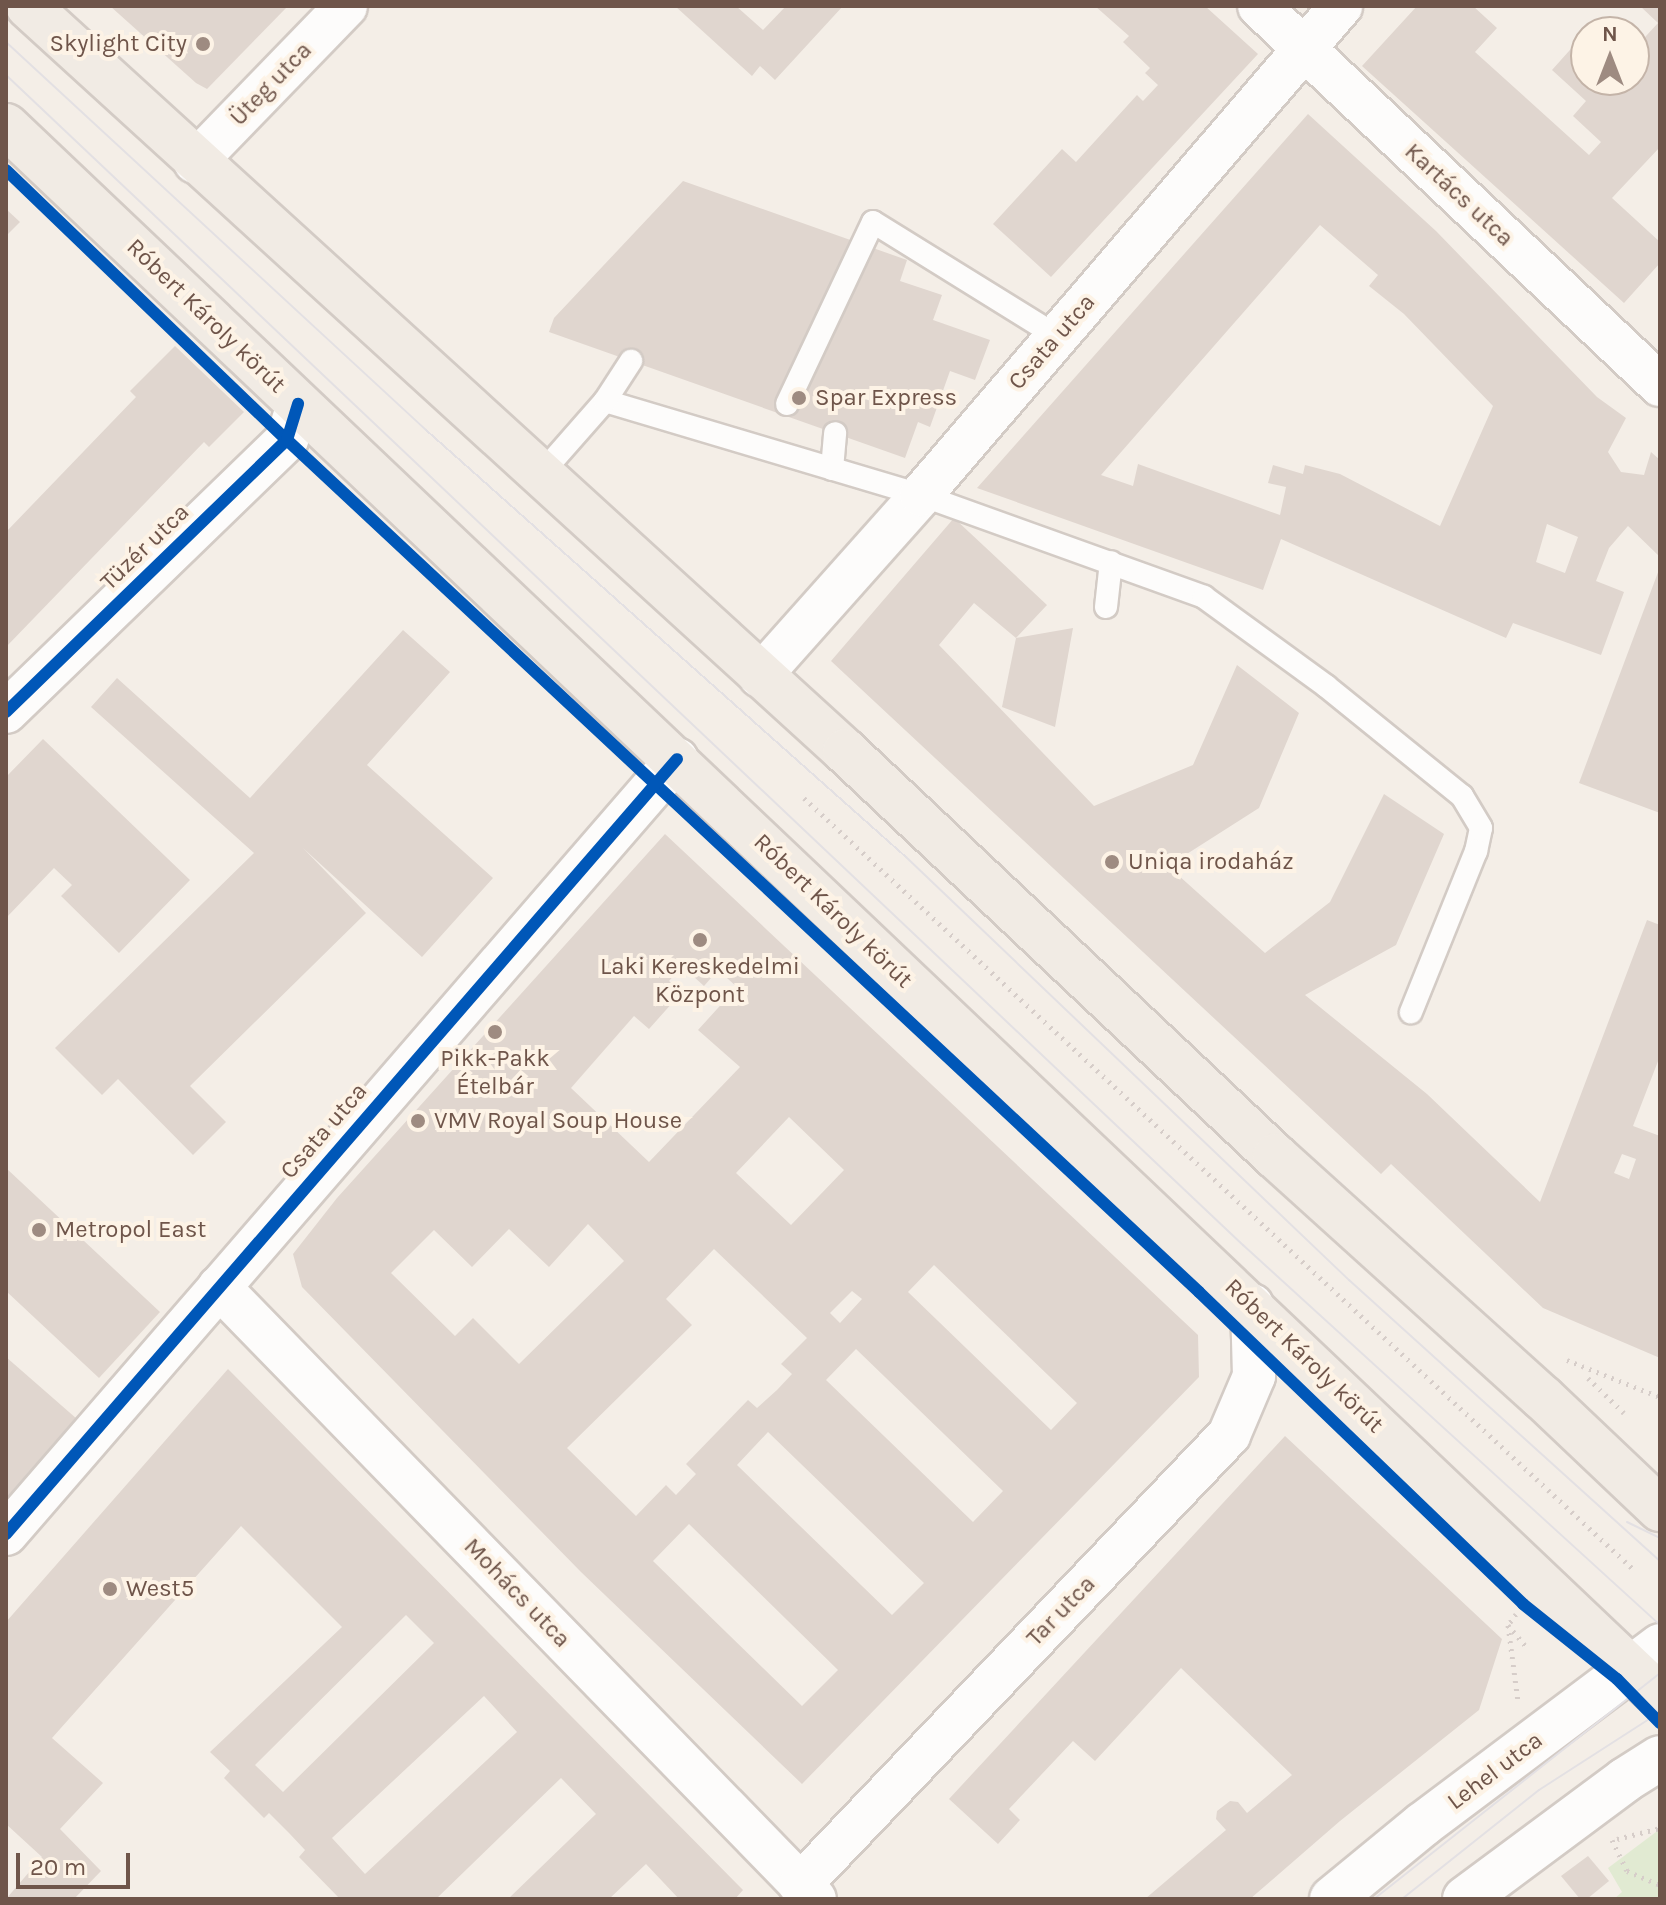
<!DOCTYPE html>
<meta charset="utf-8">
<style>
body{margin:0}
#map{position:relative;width:1666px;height:1905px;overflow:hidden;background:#f4eee7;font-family:Karla,sans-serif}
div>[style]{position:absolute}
.green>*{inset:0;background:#e1ead2}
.building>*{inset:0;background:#e0d6cf}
.path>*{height:5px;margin-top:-2.5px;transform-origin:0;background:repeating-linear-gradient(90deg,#d6cdc9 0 2px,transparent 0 8px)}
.roads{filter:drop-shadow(2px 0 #d3cbc5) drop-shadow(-2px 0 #d3cbc5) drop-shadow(0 2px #d3cbc5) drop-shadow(0 -2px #d3cbc5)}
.service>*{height:22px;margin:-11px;padding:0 11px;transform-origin:11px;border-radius:11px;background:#fdfcfb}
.minor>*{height:42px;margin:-21px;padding:0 21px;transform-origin:21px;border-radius:21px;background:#fdfcfb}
.secondary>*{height:44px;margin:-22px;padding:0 22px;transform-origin:22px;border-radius:22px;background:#fdfcfb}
.primary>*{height:44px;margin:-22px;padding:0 22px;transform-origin:22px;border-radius:22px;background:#f1ebe4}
.tram>*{height:2px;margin:-1px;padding:0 1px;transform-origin:1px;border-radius:1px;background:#e3e0e3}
.cycleway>*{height:12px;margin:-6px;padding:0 6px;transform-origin:6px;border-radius:6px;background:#0057b8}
.dots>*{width:22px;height:22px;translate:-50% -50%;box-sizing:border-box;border:4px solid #fdf3e6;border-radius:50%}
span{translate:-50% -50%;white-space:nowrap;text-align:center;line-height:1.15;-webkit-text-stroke:8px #fdf3e6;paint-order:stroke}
.poi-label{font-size:24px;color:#6f554a}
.right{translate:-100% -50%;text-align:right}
.left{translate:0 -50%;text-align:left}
.street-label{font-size:24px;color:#6f554a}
.frame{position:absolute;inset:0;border:8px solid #6f554a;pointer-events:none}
.north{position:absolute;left:1570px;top:16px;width:80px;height:80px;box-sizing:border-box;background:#fdf3e6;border:2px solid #c4b4a8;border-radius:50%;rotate:0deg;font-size:22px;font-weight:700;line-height:32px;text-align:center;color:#6f554a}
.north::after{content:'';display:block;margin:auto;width:28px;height:36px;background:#9e8b81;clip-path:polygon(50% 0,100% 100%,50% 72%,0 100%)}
.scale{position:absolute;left:16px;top:1853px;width:114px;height:36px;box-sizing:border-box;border:4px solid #6f554a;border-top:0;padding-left:10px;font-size:24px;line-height:28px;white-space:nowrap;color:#6f554a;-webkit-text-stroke:6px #fdf3e6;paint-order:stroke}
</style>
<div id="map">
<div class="green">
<i style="clip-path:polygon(1660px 1829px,1660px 1899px,1614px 1899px,1622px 1892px,1608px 1868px)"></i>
</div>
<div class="building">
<i style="clip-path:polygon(110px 6px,288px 6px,207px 89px,196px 83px)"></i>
<i style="clip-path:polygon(675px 6px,736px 6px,763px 30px,786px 6px,843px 6px,775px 80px,760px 66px,752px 76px)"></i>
<i style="clip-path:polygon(1095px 6px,1205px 6px,1258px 54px,1051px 277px,993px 224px,1062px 149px,1076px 162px,1137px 95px,1143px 101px,1158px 85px,1145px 73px,1150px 68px,1123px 42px,1129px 36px)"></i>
<i style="clip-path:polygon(1417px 6px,1473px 6px,1497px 28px,1475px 52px,1589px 155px,1601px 142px,1573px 116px,1586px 101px,1552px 70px,1586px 32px,1586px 80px,1634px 80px,1634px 49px,1658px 23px,1640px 6px,1660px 6px,1660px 147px,1612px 198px,1660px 242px,1660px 263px,1624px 303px,1362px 66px)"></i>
<i style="clip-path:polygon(1598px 19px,1612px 32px,1586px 32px)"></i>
<i style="clip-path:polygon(evenodd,1308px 114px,1436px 231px,1597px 397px,1626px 418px,1608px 452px,1621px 472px,1644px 475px,1651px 452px,1660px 460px,1660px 557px,1628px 526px,1609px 548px,1596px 581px,1624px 592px,1601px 655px,1513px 623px,1506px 638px,1281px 539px,1263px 590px,977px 488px,1308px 114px,1320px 225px,1378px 275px,1369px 286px,1404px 314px,1493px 406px,1440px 526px,1340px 474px,1305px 465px,1303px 474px,1273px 465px,1268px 483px,1286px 487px,1280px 515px,1138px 464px,1133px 486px,1101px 475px,1320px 225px,1308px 114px,1547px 524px,1578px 537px,1565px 573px,1536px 562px,1547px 524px)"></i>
<i style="clip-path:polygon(683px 181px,907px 260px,900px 281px,942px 295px,933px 320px,990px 340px,975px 380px,950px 371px,930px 427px,918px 422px,905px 458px,549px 332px,554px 318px)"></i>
<i style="clip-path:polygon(6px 209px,20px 222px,6px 236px)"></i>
<i style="clip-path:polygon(175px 346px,244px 412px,209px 447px,204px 442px,6px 647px,6px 532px,136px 397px,130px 391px)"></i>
<i style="clip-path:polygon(evenodd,954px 518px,1047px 605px,1016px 638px,974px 603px,939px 645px,1094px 806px,1193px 765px,1237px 665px,1299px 713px,1259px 808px,1168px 866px,1265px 953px,1330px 902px,1384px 794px,1444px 834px,1396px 945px,1305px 995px,1427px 1094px,1540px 1202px,1647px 920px,1660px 925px,1660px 1056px,1633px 1126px,1660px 1136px,1660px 1358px,1543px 1308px,1391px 1164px,1381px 1174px,831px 661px,954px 518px,1622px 1154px,1636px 1159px,1629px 1179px,1614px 1173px,1622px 1154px)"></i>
<i style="clip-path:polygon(1660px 567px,1660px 813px,1579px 783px)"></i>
<i style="clip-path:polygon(1073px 628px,1055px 727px,1002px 707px,1016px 638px)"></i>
<i style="clip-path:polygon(403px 630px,450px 672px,367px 765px,493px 878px,422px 957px,303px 848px,366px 913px,190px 1086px,226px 1122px,193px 1155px,118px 1079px,102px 1095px,55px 1048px,254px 853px,91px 707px,117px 678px,250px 798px)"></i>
<i style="clip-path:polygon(43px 739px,190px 880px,119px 953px,61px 896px,72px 885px,54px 868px,6px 918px,6px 777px)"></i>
<i style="clip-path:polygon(evenodd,665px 834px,1198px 1335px,1199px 1377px,802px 1784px,581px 1572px,302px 1287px,293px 1254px,337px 1198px,665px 834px,682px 966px,704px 986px,718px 970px,737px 987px,698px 1030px,740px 1067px,649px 1162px,571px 1088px,634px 1016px,649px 1029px,682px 992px,669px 981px,682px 966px,665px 834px,789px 1117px,844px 1170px,791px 1225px,736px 1173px,789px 1117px,665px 834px,588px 1224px,624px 1261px,519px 1364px,473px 1318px,455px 1336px,391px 1273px,434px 1230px,472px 1267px,509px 1229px,549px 1267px,588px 1224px,665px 834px,714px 1249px,807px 1338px,781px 1364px,792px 1374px,777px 1390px,757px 1408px,748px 1400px,686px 1464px,696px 1474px,676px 1495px,666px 1485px,636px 1516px,567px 1448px,692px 1325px,666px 1299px,714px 1249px,665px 834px,934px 1265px,1077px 1403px,1051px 1430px,908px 1292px,934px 1265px,665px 834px,852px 1291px,862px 1299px,840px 1323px,830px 1313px,852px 1291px,665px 834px,856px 1349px,1003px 1491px,973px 1522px,826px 1380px,856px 1349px,665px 834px,768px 1432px,924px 1583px,892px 1615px,737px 1465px,768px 1432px,665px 834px,689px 1524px,838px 1670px,802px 1706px,653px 1561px,689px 1524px)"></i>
<i style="clip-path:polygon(6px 1168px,160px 1312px,99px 1378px,6px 1291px)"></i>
<i style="clip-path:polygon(6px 1357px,77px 1419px,6px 1500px)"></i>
<i style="clip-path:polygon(evenodd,228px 1369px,743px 1890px,735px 1899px,679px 1899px,646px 1864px,609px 1899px,508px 1899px,596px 1814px,561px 1778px,436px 1899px,340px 1899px,299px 1857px,305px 1850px,289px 1833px,269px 1813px,264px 1818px,224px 1778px,230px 1771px,210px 1752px,342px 1627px,241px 1526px,52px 1738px,103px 1783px,60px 1829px,101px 1871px,74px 1899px,6px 1899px,42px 1857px,6px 1824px,6px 1622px,228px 1369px,406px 1615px,434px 1643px,283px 1792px,255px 1765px,406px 1615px,228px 1369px,484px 1696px,517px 1732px,365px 1874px,332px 1838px,484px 1696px)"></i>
<i style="clip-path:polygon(1285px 1436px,1502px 1639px,1479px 1710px,1340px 1821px,1250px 1899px,1145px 1899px,1226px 1830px,1216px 1819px,1217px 1811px,1230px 1801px,1238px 1802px,1247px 1813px,1292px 1775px,1181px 1668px,1095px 1761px,1073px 1741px,1009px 1809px,1020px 1820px,998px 1844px,949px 1799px)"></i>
<i style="clip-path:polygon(1588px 1856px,1609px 1881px,1587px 1899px,1580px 1899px,1561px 1876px)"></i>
</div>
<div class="path">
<i style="left:804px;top:798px;width:1132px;rotate:42.92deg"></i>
<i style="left:1567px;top:1360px;width:100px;rotate:21.7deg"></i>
<i style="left:1588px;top:1378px;width:50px;rotate:44.2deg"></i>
<i style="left:1516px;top:1614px;width:14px;rotate:126deg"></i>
<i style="left:1508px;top:1625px;width:77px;rotate:82.5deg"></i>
<i style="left:1508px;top:1625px;width:31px;rotate:50deg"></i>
<i style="left:1617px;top:1839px;width:44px;rotate:-14.3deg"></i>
<i style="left:1612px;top:1840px;width:34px;rotate:64deg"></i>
<i style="left:1627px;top:1871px;width:36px;rotate:23deg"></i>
</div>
<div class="roads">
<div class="service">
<i style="left:605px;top:401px;width:330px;rotate:16.6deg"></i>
<i style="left:921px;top:495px;width:301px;rotate:19.8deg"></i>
<i style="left:1204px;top:597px;width:151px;rotate:36.1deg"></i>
<i style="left:1326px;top:686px;width:175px;rotate:39deg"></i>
<i style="left:1462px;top:796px;width:37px;rotate:59deg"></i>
<i style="left:1481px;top:828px;width:24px;rotate:102deg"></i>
<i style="left:1476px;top:851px;width:174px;rotate:112deg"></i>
<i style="left:787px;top:404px;width:201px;rotate:-64.7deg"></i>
<i style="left:873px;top:222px;width:216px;rotate:31.8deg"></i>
<i style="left:832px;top:469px;width:36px;rotate:-85deg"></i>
<i style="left:540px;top:475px;width:98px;rotate:-48.7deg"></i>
<i style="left:605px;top:401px;width:48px;rotate:-57deg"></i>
<i style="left:1106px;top:607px;width:45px;rotate:-83.7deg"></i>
</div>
<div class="minor">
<i style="left:1259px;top:6px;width:552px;rotate:43.38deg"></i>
<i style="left:195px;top:162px;width:217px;rotate:-45.9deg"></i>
<i style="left:760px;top:676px;width:242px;rotate:-48.3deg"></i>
<i style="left:921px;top:495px;width:645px;rotate:-49.34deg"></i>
<i style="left:6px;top:712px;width:391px;rotate:-44.1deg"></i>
<i style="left:287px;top:440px;width:38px;rotate:-73deg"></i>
<i style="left:219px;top:1287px;width:854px;rotate:45.76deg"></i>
<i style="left:6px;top:1534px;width:1025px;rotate:-49.11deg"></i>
<i style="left:800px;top:1885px;width:622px;rotate:-46.37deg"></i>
<i style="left:1229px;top:1435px;width:64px;rotate:-67deg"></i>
<i style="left:1254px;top:1376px;width:71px;rotate:-91.6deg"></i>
</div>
<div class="secondary">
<i style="left:1332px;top:1899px;width:117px;rotate:-39.4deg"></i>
<i style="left:1422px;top:1825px;width:298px;rotate:-36.9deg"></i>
<i style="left:1465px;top:1899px;width:199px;rotate:-36.6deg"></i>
<i style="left:1625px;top:1780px;width:41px;rotate:-32.2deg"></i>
</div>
<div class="primary">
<i style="left:28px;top:6px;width:1106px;rotate:42.36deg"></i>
<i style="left:845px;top:751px;width:591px;rotate:43.29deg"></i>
<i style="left:1275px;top:1156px;width:360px;rotate:42.1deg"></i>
<i style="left:1542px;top:1397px;width:163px;rotate:43.5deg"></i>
<i style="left:6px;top:126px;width:2280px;rotate:43.51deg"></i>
</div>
</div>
<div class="tram">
<i style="left:6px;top:42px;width:572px;rotate:42.73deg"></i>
<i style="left:426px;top:430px;width:642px;rotate:41.66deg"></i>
<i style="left:906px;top:857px;width:613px;rotate:43.68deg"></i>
<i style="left:1349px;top:1280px;width:419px;rotate:42.1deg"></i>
<i style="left:6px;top:75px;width:1703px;rotate:43.41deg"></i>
<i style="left:1243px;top:1245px;width:564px;rotate:42.34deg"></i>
<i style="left:1627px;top:1522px;width:37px;rotate:26deg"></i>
<i style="left:1374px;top:1899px;width:365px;rotate:-38.3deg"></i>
<i style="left:1402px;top:1899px;width:175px;rotate:-38.5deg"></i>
<i style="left:1539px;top:1790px;width:144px;rotate:-32.8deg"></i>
</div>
<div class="cycleway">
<i style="left:6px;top:170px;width:390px;rotate:43.9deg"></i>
<i style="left:287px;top:440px;width:1248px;rotate:43.05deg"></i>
<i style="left:1199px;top:1292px;width:450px;rotate:43.9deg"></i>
<i style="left:1523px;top:1604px;width:120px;rotate:38.6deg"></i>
<i style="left:1617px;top:1679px;width:62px;rotate:45.7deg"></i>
<i style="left:6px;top:712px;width:391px;rotate:-44.1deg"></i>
<i style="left:287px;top:440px;width:38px;rotate:-73deg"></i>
<i style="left:6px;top:1534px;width:1025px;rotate:-49.11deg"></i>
</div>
<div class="dots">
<i style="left:203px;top:44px;background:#9e8b81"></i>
<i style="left:799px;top:398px;background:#9e8b81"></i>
<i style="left:1112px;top:862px;background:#9e8b81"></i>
<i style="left:700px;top:940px;background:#9e8b81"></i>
<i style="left:495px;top:1032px;background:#9e8b81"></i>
<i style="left:418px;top:1121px;background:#9e8b81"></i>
<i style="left:39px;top:1230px;background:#9e8b81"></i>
<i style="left:110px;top:1589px;background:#9e8b81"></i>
</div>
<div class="poi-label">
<span class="right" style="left:187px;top:44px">Skylight City</span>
<span class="left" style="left:815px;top:398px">Spar Express</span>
<span class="left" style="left:1128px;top:862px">Uniqa irodaház</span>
<span style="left:700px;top:981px">Laki Kereskedelmi<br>Központ</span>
<span style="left:495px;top:1073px">Pikk-Pakk<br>Ételbár</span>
<span class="left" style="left:434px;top:1121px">VMV Royal Soup House</span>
<span class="left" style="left:55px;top:1230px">Metropol East</span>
<span class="left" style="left:126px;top:1589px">West5</span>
</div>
<div class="street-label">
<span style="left:271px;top:84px;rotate:-46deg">Üteg utca</span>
<span style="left:1459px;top:195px;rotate:43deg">Kartács utca</span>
<span style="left:206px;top:316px;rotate:44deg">Róbert Károly körút</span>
<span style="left:1052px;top:342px;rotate:-49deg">Csata utca</span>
<span style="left:145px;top:547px;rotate:-44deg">Tüzér utca</span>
<span style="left:833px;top:911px;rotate:44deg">Róbert Károly körút</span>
<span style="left:324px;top:1131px;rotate:-49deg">Csata utca</span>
<span style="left:1304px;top:1356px;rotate:44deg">Róbert Károly körút</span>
<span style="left:517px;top:1593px;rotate:46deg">Mohács utca</span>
<span style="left:1061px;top:1611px;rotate:-46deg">Tar utca</span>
<span style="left:1495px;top:1771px;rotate:-37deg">Lehel utca</span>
</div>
<div class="frame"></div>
<div class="north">N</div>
<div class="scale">20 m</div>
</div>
